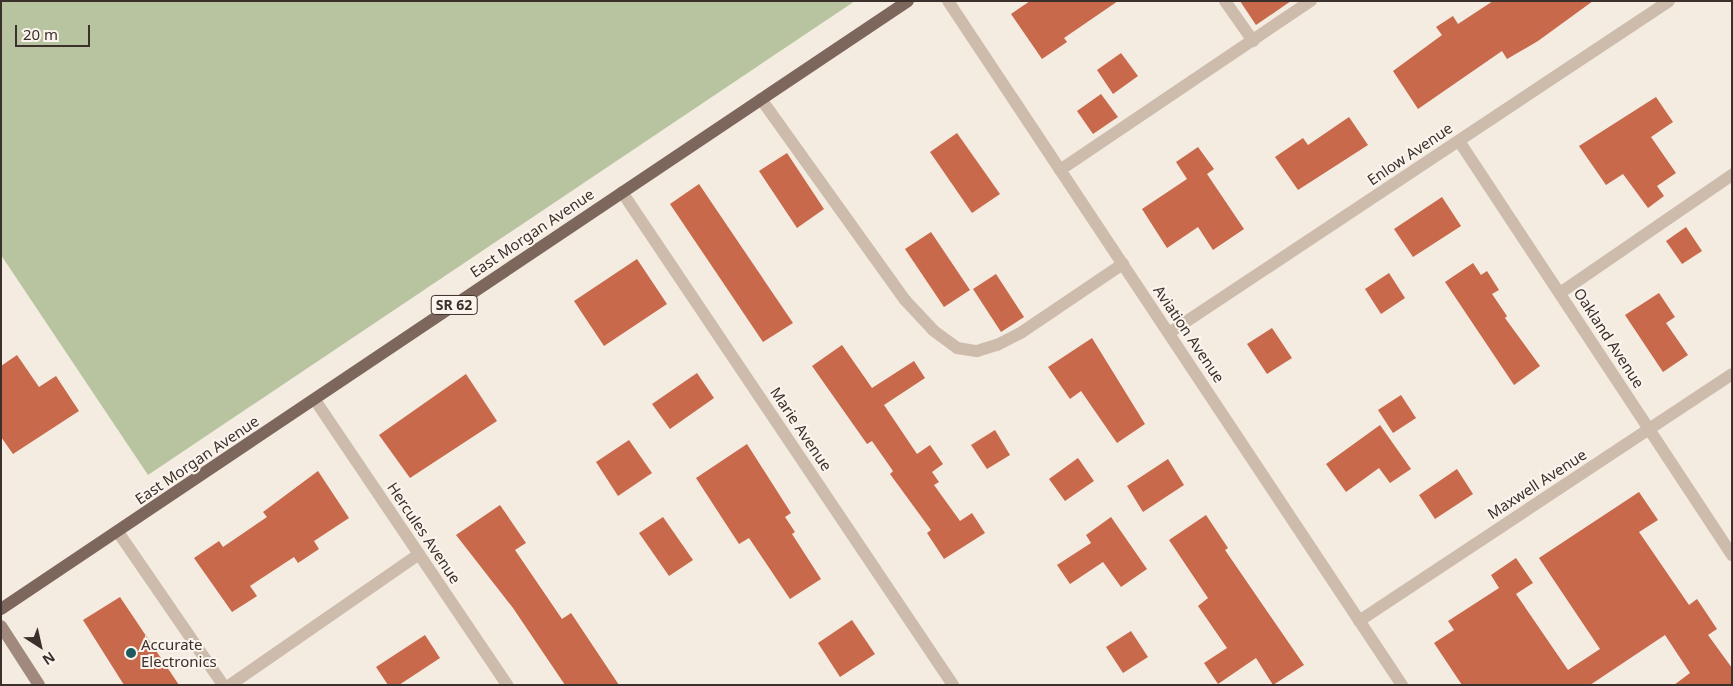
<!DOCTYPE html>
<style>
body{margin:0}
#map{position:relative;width:1733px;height:686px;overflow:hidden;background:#f4ebe1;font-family:"Noto Sans",sans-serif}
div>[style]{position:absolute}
.green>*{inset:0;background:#b8c4a0}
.building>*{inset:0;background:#c8694b}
.service>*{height:12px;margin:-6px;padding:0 6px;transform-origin:6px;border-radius:6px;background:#cdbbac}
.minor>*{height:12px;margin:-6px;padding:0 6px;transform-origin:6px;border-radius:6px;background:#cdbbac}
.secondary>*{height:12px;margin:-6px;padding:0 6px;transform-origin:6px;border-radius:6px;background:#a18a7d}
.primary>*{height:12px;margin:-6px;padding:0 6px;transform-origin:6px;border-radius:6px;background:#7d675c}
.dots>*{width:14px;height:14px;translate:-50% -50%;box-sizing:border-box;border:2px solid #fbf5ee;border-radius:50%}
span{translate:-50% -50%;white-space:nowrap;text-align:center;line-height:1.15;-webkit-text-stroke:4px #fbf5ee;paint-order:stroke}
.shield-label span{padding:1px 4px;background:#fbf5ee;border:1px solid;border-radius:4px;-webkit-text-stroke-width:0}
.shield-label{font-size:14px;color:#3b302b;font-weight:700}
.street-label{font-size:15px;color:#3b302b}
.poi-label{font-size:15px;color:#3b302b}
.left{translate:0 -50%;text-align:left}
.frame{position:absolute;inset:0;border:2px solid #3b302b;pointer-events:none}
.north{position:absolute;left:15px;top:621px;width:50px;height:50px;-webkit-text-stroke:4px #fbf5ee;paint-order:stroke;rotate:145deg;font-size:14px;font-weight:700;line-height:20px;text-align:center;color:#3b302b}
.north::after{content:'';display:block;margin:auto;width:18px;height:22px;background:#3b302b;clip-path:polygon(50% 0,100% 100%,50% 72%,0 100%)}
.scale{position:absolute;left:15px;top:25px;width:75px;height:22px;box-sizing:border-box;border:2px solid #3b302b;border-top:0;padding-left:6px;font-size:15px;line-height:18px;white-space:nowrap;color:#3b302b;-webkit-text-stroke:4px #fbf5ee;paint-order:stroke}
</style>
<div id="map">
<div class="green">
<i style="clip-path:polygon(1px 1px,855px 1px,148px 475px,1px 255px)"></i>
</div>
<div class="building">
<i style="clip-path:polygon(1030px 1px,1118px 1px,1064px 38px,1067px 42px,1042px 59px,1011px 14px)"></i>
<i style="clip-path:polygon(1240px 1px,1291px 1px,1256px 25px)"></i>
<i style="clip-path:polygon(1493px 1px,1593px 1px,1538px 41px,1507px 59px,1502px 51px,1418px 109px,1393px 71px,1442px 35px,1436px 27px,1453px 16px,1458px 24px)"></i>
<i style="clip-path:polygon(1121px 53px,1138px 76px,1113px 94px,1097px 70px)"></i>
<i style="clip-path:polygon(1101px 94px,1118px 117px,1093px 134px,1077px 111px)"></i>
<i style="clip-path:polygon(1656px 97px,1673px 122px,1651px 137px,1676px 173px,1657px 186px,1664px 196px,1648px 208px,1623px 174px,1606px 185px,1579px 146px)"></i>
<i style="clip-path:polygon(1349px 117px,1368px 145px,1298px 190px,1275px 157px,1303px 138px,1308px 145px)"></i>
<i style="clip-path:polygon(957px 133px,1000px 194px,972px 213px,930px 152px)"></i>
<i style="clip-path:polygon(1198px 147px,1214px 169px,1207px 174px,1244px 229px,1213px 250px,1198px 227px,1167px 248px,1142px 209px,1187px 179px,1176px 162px)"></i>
<i style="clip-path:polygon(787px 153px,824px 209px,797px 228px,759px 171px)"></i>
<i style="clip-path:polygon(699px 184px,793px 323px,763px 342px,670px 204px)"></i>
<i style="clip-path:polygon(1442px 197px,1461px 226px,1413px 257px,1394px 229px)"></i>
<i style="clip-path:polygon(1686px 227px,1702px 251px,1682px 264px,1666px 241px)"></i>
<i style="clip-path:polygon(931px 232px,970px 290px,944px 307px,905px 249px)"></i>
<i style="clip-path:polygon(637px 259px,667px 304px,604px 346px,574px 301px)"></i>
<i style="clip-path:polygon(1473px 263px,1481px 275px,1487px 271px,1499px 290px,1492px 294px,1507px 316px,1505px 318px,1540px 366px,1514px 385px,1445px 282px)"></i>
<i style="clip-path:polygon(1389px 273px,1405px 298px,1381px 314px,1365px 289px)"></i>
<i style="clip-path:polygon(996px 274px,1024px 317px,1001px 332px,973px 289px)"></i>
<i style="clip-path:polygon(1659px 293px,1675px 317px,1666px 323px,1688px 355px,1663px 372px,1625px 315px)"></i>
<i style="clip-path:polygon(1272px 328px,1292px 358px,1267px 374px,1247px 344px)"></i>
<i style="clip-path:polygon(1092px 338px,1145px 424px,1117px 443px,1081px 391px,1070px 399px,1048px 367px)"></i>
<i style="clip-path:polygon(842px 345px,872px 388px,914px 361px,925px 378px,884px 405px,917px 454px,930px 445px,943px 464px,932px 472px,939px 482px,934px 485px,960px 521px,972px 513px,985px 533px,944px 559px,927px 533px,931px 530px,890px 474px,893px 471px,872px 441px,867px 444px,812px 366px)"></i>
<i style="clip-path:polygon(17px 355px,39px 387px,56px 376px,79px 411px,13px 454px,1px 437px,1px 366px)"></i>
<i style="clip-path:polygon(697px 373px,714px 398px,670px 429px,652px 404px)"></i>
<i style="clip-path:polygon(466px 374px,497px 421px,410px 478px,379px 435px)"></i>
<i style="clip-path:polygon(1401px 395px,1416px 418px,1393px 433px,1378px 410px)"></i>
<i style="clip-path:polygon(1380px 425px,1411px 469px,1390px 483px,1379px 468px,1346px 492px,1326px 464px)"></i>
<i style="clip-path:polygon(995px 430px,1010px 455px,987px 469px,971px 445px)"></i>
<i style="clip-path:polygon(629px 440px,652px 473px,618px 496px,596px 462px)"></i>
<i style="clip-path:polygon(747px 444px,791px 513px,785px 517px,795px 532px,792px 534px,821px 579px,790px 599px,749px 538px,739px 544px,696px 478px)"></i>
<i style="clip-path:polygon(1078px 458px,1094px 481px,1065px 501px,1049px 479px)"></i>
<i style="clip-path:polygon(1168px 459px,1184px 485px,1143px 512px,1127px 486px)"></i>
<i style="clip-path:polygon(1457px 469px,1473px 494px,1435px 519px,1419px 495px)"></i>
<i style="clip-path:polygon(318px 471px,349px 518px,314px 541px,319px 549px,298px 563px,294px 557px,250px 586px,257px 596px,232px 612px,194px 558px,219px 541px,223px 547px,267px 517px,263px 512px)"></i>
<i style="clip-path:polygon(1639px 492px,1658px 520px,1639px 532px,1689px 605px,1697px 599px,1717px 629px,1708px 635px,1732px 668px,1732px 685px,1674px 685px,1690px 673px,1665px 635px,1590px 685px,1462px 685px,1434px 643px,1454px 630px,1448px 621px,1499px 588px,1491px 575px,1516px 558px,1533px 583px,1516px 594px,1568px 670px,1600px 649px,1539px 558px)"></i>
<i style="clip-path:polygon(500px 505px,526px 543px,515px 550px,562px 619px,571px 613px,619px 685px,565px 685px,513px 608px,456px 535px)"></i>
<i style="clip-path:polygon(1206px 515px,1228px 548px,1225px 550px,1304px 665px,1273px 685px,1256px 658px,1218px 684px,1204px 663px,1227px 648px,1198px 606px,1208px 598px,1169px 540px)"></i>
<i style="clip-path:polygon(663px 517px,693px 560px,669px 576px,639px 533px)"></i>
<i style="clip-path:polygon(1111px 517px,1147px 569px,1121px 587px,1103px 562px,1070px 584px,1057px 565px,1091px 543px,1086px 535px)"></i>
<i style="clip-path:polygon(120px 597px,179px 685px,124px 685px,83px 620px)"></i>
<i style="clip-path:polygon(852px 620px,875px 654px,840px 677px,818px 643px)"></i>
<i style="clip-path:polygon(1131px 631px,1148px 657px,1123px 673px,1106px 647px)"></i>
<i style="clip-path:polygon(425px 635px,440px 658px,399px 685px,388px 685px,376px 667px)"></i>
</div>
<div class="service">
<i style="left:1225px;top:1px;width:49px;rotate:55deg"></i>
<i style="left:761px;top:99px;width:247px;rotate:54.4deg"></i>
<i style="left:905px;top:300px;width:42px;rotate:46.9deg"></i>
<i style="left:934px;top:331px;width:29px;rotate:36deg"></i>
<i style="left:957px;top:348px;width:20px;rotate:9deg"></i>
<i style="left:977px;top:351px;width:21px;rotate:-17deg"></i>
<i style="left:997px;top:345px;width:28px;rotate:-27deg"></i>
<i style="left:1022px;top:332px;width:122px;rotate:-34deg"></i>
<i style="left:1060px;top:170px;width:303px;rotate:-34deg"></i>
<i style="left:1560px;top:293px;width:209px;rotate:-34.5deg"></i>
<i style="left:118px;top:532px;width:186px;rotate:55.5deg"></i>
<i style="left:230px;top:685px;width:230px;rotate:-34.7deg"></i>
</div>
<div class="minor">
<i style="left:948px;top:1px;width:821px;rotate:56.43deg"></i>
<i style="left:1459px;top:141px;width:496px;rotate:56.6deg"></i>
<i style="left:622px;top:192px;width:594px;rotate:56.12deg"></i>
<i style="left:1169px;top:333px;width:600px;rotate:-33.58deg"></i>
<i style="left:315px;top:400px;width:344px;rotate:56deg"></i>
<i style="left:1359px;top:621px;width:447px;rotate:-33.5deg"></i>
</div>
<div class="secondary">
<i style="left:1px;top:626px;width:70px;rotate:57.2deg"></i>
</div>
<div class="primary">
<i style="left:1px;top:609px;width:1092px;rotate:-33.84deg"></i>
</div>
<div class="dots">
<i style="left:131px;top:653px;background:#1f5a5e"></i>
</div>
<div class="shield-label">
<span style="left:454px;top:305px">SR 62</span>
</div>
<div class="street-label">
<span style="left:1410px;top:154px;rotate:-34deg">Enlow Avenue</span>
<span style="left:532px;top:233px;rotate:-34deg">East Morgan Avenue</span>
<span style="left:1189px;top:334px;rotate:56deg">Aviation Avenue</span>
<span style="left:1609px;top:338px;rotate:57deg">Oakland Avenue</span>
<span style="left:801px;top:429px;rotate:56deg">Marie Avenue</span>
<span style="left:197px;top:460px;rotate:-34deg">East Morgan Avenue</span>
<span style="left:1537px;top:484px;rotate:-33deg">Maxwell Avenue</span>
<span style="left:424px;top:533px;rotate:56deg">Hercules Avenue</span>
</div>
<div class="poi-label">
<span class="left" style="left:141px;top:653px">Accurate<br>Electronics</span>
</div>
<div class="frame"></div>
<div class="north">N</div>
<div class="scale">20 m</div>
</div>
